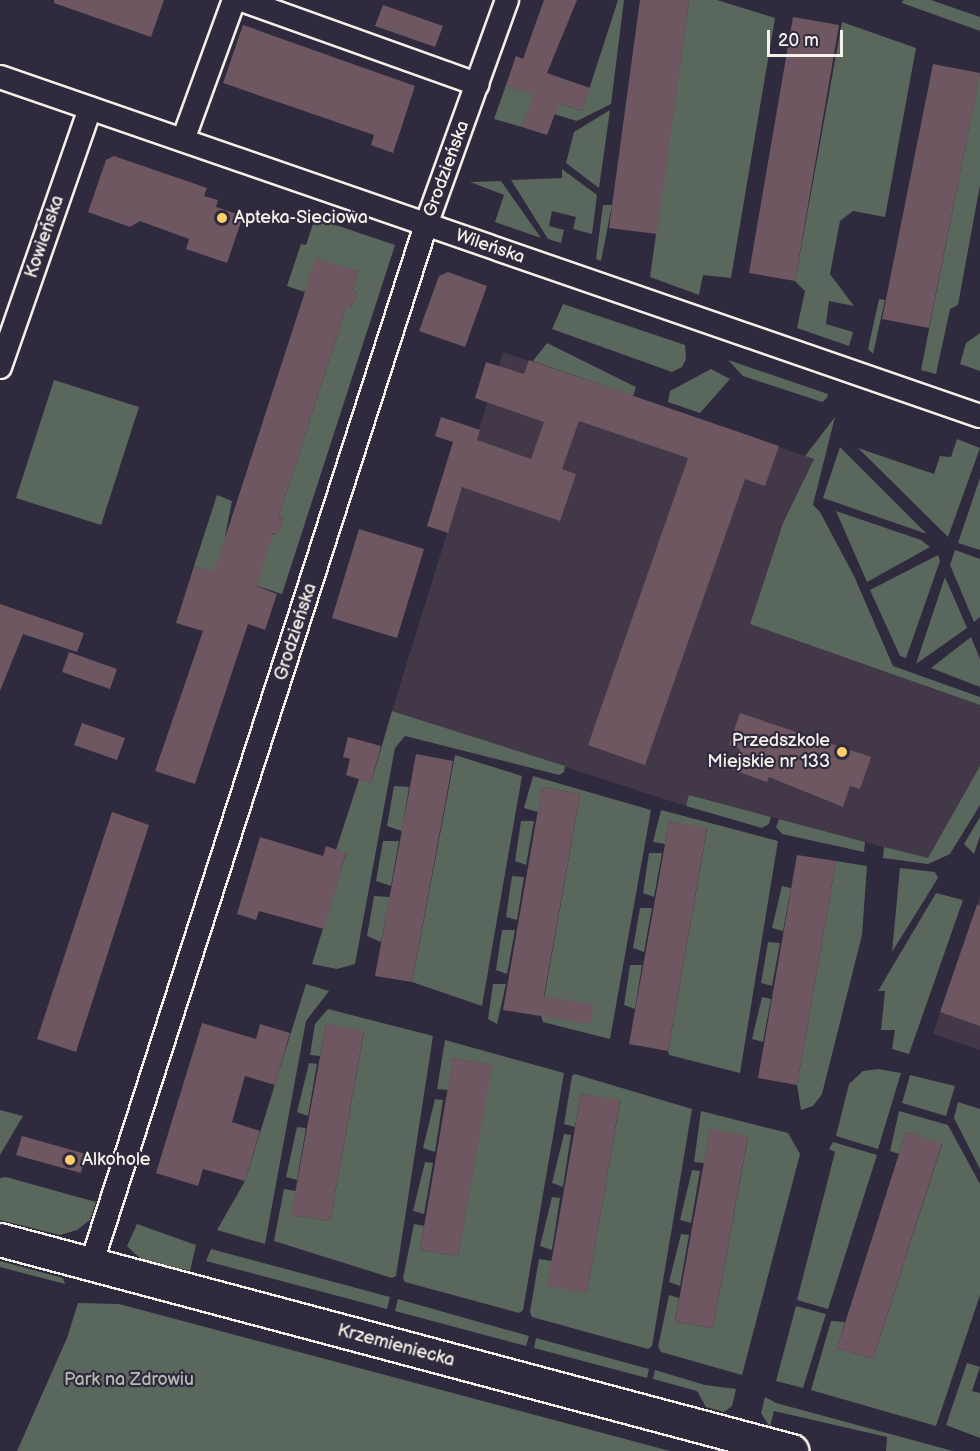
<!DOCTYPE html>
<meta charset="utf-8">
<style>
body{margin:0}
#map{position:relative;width:980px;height:1451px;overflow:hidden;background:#2f2a3d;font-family:"Balsamiq Sans",sans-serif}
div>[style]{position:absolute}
.built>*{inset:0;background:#423848}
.green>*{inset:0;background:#5a675c}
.building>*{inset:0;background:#6f5761}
.roads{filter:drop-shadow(2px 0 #f4f1e8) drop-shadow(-2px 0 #f4f1e8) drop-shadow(0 2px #f4f1e8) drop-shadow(0 -2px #f4f1e8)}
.minor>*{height:22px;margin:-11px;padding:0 11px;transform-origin:11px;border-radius:11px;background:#2f2a3d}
.secondary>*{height:32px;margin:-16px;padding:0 16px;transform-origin:16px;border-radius:16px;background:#2f2a3d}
.dots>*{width:16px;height:16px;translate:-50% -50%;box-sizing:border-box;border:3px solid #2f2a3d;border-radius:50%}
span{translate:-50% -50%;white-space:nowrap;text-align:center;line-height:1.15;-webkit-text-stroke:4.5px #2f2a3d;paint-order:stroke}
.street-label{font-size:18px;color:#f4f1e8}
.poi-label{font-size:18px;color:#f4f1e8}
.left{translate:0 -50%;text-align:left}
.right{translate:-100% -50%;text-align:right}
.park-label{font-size:18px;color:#b6bab0}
.scale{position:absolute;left:767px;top:30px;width:76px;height:27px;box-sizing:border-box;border:3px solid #f4f1e8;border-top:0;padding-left:8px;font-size:18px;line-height:21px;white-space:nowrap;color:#f4f1e8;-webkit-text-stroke:4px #2f2a3d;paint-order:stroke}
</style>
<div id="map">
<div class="built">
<i style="clip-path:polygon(503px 352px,814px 459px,783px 523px,750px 624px,980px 705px,980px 766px,928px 859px,690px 795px,686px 806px,392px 711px)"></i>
<i style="clip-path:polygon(980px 896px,980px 1050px,933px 1034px)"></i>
</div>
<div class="green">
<i style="clip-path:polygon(618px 0,624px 0,611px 104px,577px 121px,530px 107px,522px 127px,494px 119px,506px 85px,582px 111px)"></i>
<i style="clip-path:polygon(689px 0,717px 0,775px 18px,731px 278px,703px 275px,699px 295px,650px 277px)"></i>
<i style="clip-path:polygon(903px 0,931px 0,980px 17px,980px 31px,902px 3px)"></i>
<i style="clip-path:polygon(842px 22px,916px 48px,885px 217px,853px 211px,840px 221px,830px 274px,854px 306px,829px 301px,826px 324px,853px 332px,849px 346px,797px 328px,805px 291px,795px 281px)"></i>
<i style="clip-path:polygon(980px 72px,980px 185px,958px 305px,950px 309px,936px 374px,921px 370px)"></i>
<i style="clip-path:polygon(610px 110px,599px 188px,566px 163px,574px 132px)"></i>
<i style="clip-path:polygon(562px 169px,597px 195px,592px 234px,573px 229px,576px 217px,552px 211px,549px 226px,564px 230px,561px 243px,548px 239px,511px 180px,562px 178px)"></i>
<i style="clip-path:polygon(501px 181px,541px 238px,495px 222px,504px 195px,470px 182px)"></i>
<i style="clip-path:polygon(603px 205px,612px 205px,601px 261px,596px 259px)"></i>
<i style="clip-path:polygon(315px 218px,395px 245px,282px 594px,194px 566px,217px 495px,232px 501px,225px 537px,278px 534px,283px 517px,279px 515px,346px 308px,351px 308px,357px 292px,352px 290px,358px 272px,317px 259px,305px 292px,287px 286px,301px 244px,306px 245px)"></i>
<i style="clip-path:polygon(879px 299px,885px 300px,873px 354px,868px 349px)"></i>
<i style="clip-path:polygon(563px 304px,685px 345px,686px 359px,682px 367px,672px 372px,552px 329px)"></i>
<i style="clip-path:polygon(980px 333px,980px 371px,960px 364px,966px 343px)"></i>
<i style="clip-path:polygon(547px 343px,636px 387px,633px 396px,533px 361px)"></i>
<i style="clip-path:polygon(728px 360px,828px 394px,827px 398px,822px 402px,743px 376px)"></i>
<i style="clip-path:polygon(711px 369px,730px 379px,700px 413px,668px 402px,670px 391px)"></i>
<i style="clip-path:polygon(54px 380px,139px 407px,101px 525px,16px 498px)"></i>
<i style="clip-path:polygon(835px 417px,813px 505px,820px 512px,854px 576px,893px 666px,980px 697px,980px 705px,750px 624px,783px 523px,814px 459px,805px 456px)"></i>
<i style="clip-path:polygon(957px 439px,980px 448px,948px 537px,858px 448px,934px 474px,940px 456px,951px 457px)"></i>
<i style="clip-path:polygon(840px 447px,927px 534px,823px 498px)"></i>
<i style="clip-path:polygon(980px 478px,980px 550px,958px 543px)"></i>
<i style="clip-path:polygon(836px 511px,921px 540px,930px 547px,867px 582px)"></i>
<i style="clip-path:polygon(955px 550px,980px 559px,980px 617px,974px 622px,950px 565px)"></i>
<i style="clip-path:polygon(938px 555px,940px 561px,906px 658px,900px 656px,870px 590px)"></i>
<i style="clip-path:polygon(945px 577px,967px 628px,916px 664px)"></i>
<i style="clip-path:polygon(971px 637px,980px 659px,980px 687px,931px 668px)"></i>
<i style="clip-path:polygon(392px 711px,565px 766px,564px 772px,559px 775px,405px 736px,395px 748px,355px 964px,337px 969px,312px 964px,346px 854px,336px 850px,359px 779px,371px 783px)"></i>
<i style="clip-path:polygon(455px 755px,522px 776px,482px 1006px,412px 982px)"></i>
<i style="clip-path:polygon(980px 766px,980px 805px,950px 854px,928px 864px,883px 858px,884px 847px,928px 858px)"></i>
<i style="clip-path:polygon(533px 776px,651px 810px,610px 1039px,543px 1022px,541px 1016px,580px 794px,542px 787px,538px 812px,524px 808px)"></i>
<i style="clip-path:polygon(394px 786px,409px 787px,402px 831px,387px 826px)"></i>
<i style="clip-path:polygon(689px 795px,771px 817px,769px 824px,762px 828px,686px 806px)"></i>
<i style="clip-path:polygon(661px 810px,778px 841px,740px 1073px,669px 1055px,668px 1051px,707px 829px,669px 822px,665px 844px,653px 842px)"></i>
<i style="clip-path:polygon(980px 817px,980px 836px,974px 854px,964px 844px)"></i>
<i style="clip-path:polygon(779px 819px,865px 842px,864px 852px,782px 834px,776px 827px)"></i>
<i style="clip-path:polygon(521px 821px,534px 821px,526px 865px,515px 861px)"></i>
<i style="clip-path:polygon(383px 841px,399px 841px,391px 886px,376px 881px)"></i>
<i style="clip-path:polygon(649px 853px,662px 853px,654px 897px,643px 893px)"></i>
<i style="clip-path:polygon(836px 861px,867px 866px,862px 935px,822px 1094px,813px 1106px,801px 1110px,797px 1085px)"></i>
<i style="clip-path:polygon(900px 868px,935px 872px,938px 878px,892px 952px)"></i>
<i style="clip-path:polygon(512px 876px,524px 877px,517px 920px,506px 917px)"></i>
<i style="clip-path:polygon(782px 886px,791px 888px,783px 931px,772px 928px)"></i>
<i style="clip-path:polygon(936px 893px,963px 900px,909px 1054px,892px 1049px,895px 1030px,881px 1030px,885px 991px,878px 991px)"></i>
<i style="clip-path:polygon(374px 896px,390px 897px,381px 942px,367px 936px)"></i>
<i style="clip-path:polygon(640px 908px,652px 908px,644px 952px,633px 948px)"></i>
<i style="clip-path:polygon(502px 930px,515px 930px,507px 974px,496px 970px)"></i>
<i style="clip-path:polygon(768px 942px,780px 943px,772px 986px,761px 983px)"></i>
<i style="clip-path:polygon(630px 965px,642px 965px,635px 1009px,624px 1005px)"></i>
<i style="clip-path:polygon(306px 984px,329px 991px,306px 1021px,265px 1244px,217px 1230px,245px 1181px)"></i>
<i style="clip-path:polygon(493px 984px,506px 984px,497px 1024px,488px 1019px)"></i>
<i style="clip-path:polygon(762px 997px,771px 999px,763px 1042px,752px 1039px)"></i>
<i style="clip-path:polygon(328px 1009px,433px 1036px,396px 1276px,392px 1278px,274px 1241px,284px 1189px,296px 1191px,292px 1215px,330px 1221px,364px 1032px,326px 1024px,320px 1056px,310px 1055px,315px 1024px)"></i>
<i style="clip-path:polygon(445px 1040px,564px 1073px,523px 1310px,519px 1313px,405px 1282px,403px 1278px,414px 1224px,424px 1226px,420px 1250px,458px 1256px,491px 1065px,453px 1058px,448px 1090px,437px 1089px)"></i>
<i style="clip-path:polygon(309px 1063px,317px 1064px,308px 1116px,297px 1112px)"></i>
<i style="clip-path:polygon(878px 1069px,901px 1073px,878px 1149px,836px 1136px,849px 1084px,863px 1071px)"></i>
<i style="clip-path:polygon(575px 1074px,692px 1109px,652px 1346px,648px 1349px,532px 1317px,530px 1312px,539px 1259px,552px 1261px,587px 1292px,620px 1101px,581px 1094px,575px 1127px,564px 1124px,572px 1076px)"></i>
<i style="clip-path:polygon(910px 1075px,955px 1086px,946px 1116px,902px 1103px)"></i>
<i style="clip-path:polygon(435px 1099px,443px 1100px,435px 1152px,423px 1148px)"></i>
<i style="clip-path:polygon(958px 1102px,980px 1109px,980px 1169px,954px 1118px)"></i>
<i style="clip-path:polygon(0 1110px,23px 1116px,0 1155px)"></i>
<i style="clip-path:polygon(701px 1111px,788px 1133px,800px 1154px,742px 1375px,661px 1352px,658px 1347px,669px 1295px,679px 1298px,675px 1322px,713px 1328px,748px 1137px,710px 1130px,704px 1163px,694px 1162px)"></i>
<i style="clip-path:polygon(899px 1111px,948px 1125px,980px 1184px,980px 1295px,936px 1426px,811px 1390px,831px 1321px,845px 1322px,837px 1348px,873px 1359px,942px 1144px,906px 1132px,899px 1154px,890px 1151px)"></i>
<i style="clip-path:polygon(297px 1127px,306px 1128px,297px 1180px,286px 1177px)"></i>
<i style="clip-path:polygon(564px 1134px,571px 1135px,563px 1187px,552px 1183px)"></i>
<i style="clip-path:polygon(833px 1142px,877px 1155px,828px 1309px,797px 1300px,835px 1152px,829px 1149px)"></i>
<i style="clip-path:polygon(425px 1162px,433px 1163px,424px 1214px,413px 1211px)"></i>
<i style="clip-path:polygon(692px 1170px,700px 1171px,691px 1223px,680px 1220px)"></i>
<i style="clip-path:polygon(6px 1177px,96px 1202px,90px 1220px,77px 1230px,60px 1235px,0 1220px,0 1178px)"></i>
<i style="clip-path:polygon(552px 1197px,560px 1198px,552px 1250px,540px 1246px)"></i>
<i style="clip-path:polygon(137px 1224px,196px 1245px,190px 1271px,142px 1259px,134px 1253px,127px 1246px)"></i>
<i style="clip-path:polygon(681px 1234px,689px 1235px,680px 1286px,669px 1282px)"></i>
<i style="clip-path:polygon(211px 1249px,390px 1297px,387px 1309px,206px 1261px)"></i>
<i style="clip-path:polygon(0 1261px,63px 1278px,65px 1284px,0 1267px)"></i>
<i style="clip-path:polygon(398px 1299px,529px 1336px,526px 1346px,395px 1311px)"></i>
<i style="clip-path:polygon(78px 1303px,119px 1304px,670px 1451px,17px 1451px,67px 1338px)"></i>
<i style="clip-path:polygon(796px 1306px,826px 1314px,803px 1388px,776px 1381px)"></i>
<i style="clip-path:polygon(536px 1338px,649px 1369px,647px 1378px,534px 1348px)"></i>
<i style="clip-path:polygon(967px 1363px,980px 1367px,972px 1391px,980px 1393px,980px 1438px,946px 1425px)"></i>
<i style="clip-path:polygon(655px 1370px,705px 1385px,736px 1389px,732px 1406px,724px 1412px,706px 1407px,697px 1391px,653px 1379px)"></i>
<i style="clip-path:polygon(765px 1397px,776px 1403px,953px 1451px,886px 1451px,887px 1437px,774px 1411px,770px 1427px,761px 1413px)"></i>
</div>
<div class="building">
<i style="clip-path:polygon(54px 0,164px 0,151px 37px,54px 3px)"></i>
<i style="clip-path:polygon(544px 0,577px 0,547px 73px,590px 88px,582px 111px,559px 103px,547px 135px,522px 127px,534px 95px,506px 85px,516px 56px,523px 59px)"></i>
<i style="clip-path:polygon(640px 0,689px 0,657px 234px,609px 228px)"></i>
<i style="clip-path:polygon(383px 5px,443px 26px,435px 47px,375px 26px)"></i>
<i style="clip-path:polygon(793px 17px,839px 25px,795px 281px,749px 273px)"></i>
<i style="clip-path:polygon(243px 25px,415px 86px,393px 153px,371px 145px,374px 135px,223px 83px)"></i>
<i style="clip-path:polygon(933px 64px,980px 73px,929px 328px,882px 319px)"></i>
<i style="clip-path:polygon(114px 156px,207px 188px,204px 196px,218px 200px,216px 207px,243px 216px,227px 263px,186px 249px,189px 239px,140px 221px,130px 227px,88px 212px,106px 160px)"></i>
<i style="clip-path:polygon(316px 258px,358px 272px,352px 290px,357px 292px,351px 308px,346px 308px,279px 515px,283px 517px,278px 535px,273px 533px,256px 586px,277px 594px,265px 630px,248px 624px,195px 784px,155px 771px,203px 631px,176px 623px,194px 566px,214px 572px)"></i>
<i style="clip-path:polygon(448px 272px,487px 286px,465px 347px,419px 331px,439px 276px)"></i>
<i style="clip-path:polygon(529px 360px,779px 446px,765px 486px,745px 479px,645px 765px,588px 745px,688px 458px,579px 421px,562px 469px,576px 474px,560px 521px,462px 487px,448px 533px,427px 526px,453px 442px,435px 436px,441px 417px,480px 430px,477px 440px,531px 459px,544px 422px,475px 398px,486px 362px,524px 374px)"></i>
<i style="clip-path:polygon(359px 529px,424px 549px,397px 638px,332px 618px)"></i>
<i style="clip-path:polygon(0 604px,84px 633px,77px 652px,23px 634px,0 691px)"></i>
<i style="clip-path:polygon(69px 652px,117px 669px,110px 689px,62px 672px)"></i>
<i style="clip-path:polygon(740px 713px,871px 757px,860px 789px,850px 786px,843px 807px,769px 777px,767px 782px,733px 770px,740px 749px,729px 745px)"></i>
<i style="clip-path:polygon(82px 723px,125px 738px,117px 760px,74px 745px)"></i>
<i style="clip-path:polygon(348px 737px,381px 746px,371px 783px,346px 775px,350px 759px,343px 757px)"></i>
<i style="clip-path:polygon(416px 754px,453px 761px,412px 982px,375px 976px)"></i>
<i style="clip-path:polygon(542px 787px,580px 794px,544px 996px,594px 1005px,590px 1024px,503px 1010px)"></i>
<i style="clip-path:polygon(112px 812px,149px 825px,76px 1052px,37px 1039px)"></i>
<i style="clip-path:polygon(669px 822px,707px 828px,668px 1051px,629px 1044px)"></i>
<i style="clip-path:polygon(260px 837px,323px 856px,326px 846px,346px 853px,324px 929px,259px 911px,256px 920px,237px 914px)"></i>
<i style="clip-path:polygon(797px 855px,836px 861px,797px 1085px,758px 1078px)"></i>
<i style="clip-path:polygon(977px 905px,980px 906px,980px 1026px,940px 1012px)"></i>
<i style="clip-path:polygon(202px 1023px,256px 1039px,260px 1024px,290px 1033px,275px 1085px,245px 1076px,232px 1122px,260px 1131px,245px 1181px,203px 1169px,198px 1186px,156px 1173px)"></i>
<i style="clip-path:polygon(326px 1024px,364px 1031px,330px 1221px,291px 1215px)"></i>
<i style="clip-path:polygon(453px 1058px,492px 1065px,458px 1256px,420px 1250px)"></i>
<i style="clip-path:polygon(581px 1094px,620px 1100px,587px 1293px,547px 1286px)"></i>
<i style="clip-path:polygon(710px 1129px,748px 1136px,713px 1328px,675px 1322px)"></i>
<i style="clip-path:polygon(906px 1132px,942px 1143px,873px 1359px,837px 1348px)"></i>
<i style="clip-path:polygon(22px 1136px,86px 1154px,81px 1173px,16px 1155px)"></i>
</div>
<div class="roads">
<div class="minor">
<i style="left:242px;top:0;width:250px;rotate:19.7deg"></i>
<i style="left:0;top:77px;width:1037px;rotate:19.08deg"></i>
<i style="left:183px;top:140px;width:149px;rotate:-70deg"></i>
<i style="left:0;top:367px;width:274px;rotate:-70.8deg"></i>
<i style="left:91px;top:1265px;width:1093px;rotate:-72.15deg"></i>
<i style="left:426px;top:225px;width:239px;rotate:-70.2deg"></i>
</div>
<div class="secondary">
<i style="left:0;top:1240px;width:820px;rotate:14.92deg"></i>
</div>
</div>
<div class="dots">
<i style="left:222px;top:218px;background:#ffd166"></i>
<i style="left:842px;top:752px;background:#ffd166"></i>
<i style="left:70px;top:1160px;background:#ffd166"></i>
</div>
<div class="street-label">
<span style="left:447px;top:169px;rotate:-70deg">Grodzieńska</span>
<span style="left:45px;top:237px;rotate:-71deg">Kowieńska</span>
<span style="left:490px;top:247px;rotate:19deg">Wileńska</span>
<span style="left:296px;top:632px;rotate:-72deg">Grodzieńska</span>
<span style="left:396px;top:1346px;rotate:15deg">Krzemieniecka</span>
</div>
<div class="poi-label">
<span class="left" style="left:234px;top:218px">Apteka-Sieciowa</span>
<span class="right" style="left:830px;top:752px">Przedszkole<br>Miejskie nr 133</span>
<span class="left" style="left:82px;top:1160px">Alkohole</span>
</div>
<div class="park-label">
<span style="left:129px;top:1380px">Park na Zdrowiu</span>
</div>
<div class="scale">20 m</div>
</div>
